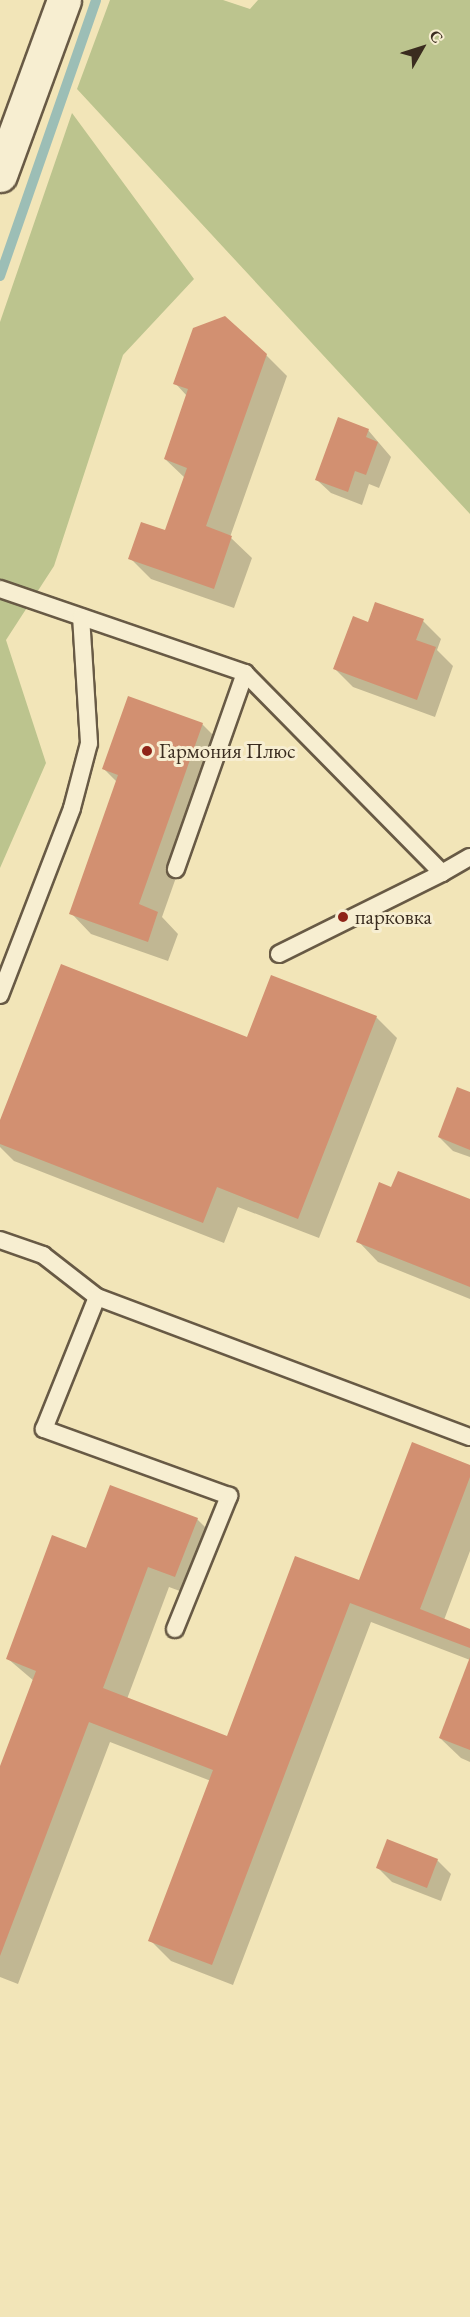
<!DOCTYPE html>
<meta charset="utf-8">
<style>
body{margin:0}
#map{position:relative;width:470px;height:2317px;overflow:hidden;background:#f2e5b8;font-family:"EB Garamond",serif}
div>[style]{position:absolute}
.green>*{inset:0;background:#bcc48e}
.shadow>*{inset:0;background:#0003}
.stream>*{height:10px;margin:-5px;padding:0 5px;transform-origin:5px;border-radius:5px;background:#9cbeb6}
.building>*{inset:0;background:#d29071}
.roads{filter:drop-shadow(2px 0 #685a45) drop-shadow(-2px 0 #685a45) drop-shadow(0 2px #685a45) drop-shadow(0 -2px #685a45)}
.lane>*{height:16px;margin:-8px;padding:0 8px;transform-origin:8px;border-radius:8px;background:#f7eed1}
.secondary>*{height:33px;margin:-16.5px;padding:0 16.5px;transform-origin:16.5px;border-radius:16.5px;background:#f7eed1}
.dots>*{width:16px;height:16px;translate:-50% -50%;box-sizing:border-box;border:3px solid #f7eed1;border-radius:50%}
span{translate:-50% -50%;white-space:nowrap;text-align:center;line-height:1.15;-webkit-text-stroke:6px #f7eed1;paint-order:stroke}
.poi-label{font-size:21px;color:#3a2c1f}
.left{translate:0 -50%;text-align:left}
.north{position:absolute;left:392px;top:18px;width:60px;height:60px;-webkit-text-stroke:4px #f7eed1;paint-order:stroke;rotate:51deg;font-size:16px;font-weight:700;line-height:24px;text-align:center;color:#3a2c1f}
.north::after{content:'';display:block;margin:auto;width:21px;height:27px;background:#3a2c1f;clip-path:polygon(50% 0,100% 100%,50% 72%,0 100%)}
</style>
<div id="map">
<div class="green">
<i style="clip-path:polygon(110px 0,223px 0,250px 9px,258px 0,470px 0,470px 514px,77px 89px)"></i>
<i style="clip-path:polygon(72px 113px,194px 279px,123px 355px,54px 566px,6px 640px,46px 763px,0 868px,0 322px)"></i>
</div>
<div class="shadow">
<i style="clip-path:polygon(266px 355px,287px 376px,230px 537px,252px 558px,234px 608px,151px 579px,130px 558px,166px 532px,185px 478px,165px 459px,187px 396px,175px 383px)"></i>
<i style="clip-path:polygon(368px 430px,391px 457px,379px 488px,369px 484px,362px 505px,331px 493px,317px 480px)"></i>
<i style="clip-path:polygon(423px 621px,441px 639px,437px 650px,453px 666px,435px 717px,353px 687px,335px 669px,368px 624px)"></i>
<i style="clip-path:polygon(202px 724px,223px 745px,162px 917px,178px 934px,168px 961px,91px 934px,71px 913px,117px 782px,104px 769px)"></i>
<i style="clip-path:polygon(376px 1017px,397px 1038px,319px 1238px,238px 1207px,224px 1243px,14px 1161px,0 1147px,0 1124px,248px 1039px)"></i>
<i style="clip-path:polygon(470px 1094px,470px 1157px,453px 1151px,439px 1137px)"></i>
<i style="clip-path:polygon(392px 1189px,470px 1201px,470px 1299px,378px 1262px,358px 1241px)"></i>
<i style="clip-path:polygon(470px 1466px,470px 1551px,444px 1620px,470px 1630px,470px 1660px,371px 1622px,233px 1985px,171px 1961px,150px 1940px,211px 1781px,110px 1742px,18px 1984px,0 1977px,0 1770px,34px 1681px,7px 1658px,87px 1550px,197px 1519px,218px 1540px,196px 1597px,169px 1587px,127px 1699px,228px 1738px,360px 1582px)"></i>
<i style="clip-path:polygon(470px 1661px,470px 1762px,461px 1758px,440px 1738px)"></i>
<i style="clip-path:polygon(437px 1860px,451px 1874px,441px 1901px,392px 1882px,378px 1868px)"></i>
</div>
<div class="stream">
<i style="left:0;top:276px;width:292px;rotate:-70.8deg"></i>
</div>
<div class="building">
<i style="clip-path:polygon(225px 316px,267px 354px,206px 526px,232px 536px,214px 589px,128px 559px,141px 522px,165px 530px,187px 468px,164px 459px,188px 389px,173px 384px,193px 328px)"></i>
<i style="clip-path:polygon(338px 417px,369px 429px,366px 437px,378px 442px,366px 475px,355px 471px,348px 492px,315px 480px)"></i>
<i style="clip-path:polygon(375px 602px,424px 619px,416px 640px,436px 647px,417px 700px,333px 669px,353px 616px,368px 622px)"></i>
<i style="clip-path:polygon(128px 696px,203px 723px,139px 904px,158px 912px,148px 942px,69px 914px,118px 775px,102px 769px)"></i>
<i style="clip-path:polygon(61px 964px,247px 1037px,271px 975px,377px 1016px,298px 1219px,217px 1187px,203px 1223px,0 1144px,0 1120px)"></i>
<i style="clip-path:polygon(457px 1087px,470px 1092px,470px 1150px,438px 1137px)"></i>
<i style="clip-path:polygon(398px 1171px,470px 1199px,470px 1287px,356px 1242px,379px 1182px,391px 1187px)"></i>
<i style="clip-path:polygon(412px 1442px,470px 1465px,470px 1477px,420px 1609px,470px 1629px,470px 1648px,350px 1603px,212px 1965px,148px 1941px,213px 1770px,89px 1722px,0 1956px,0 1766px,36px 1671px,6px 1659px,52px 1535px,86px 1548px,110px 1485px,198px 1518px,175px 1577px,148px 1567px,103px 1688px,227px 1736px,295px 1556px,359px 1580px)"></i>
<i style="clip-path:polygon(470px 1657px,470px 1750px,439px 1738px)"></i>
<i style="clip-path:polygon(387px 1839px,438px 1859px,427px 1888px,376px 1868px)"></i>
</div>
<div class="roads">
<div class="lane">
<i style="left:0;top:589px;width:259px;rotate:18.9deg"></i>
<i style="left:245px;top:673px;width:208px;rotate:109.4deg"></i>
<i style="left:245px;top:673px;width:281px;rotate:45.4deg"></i>
<i style="left:442px;top:873px;width:32px;rotate:-30deg"></i>
<i style="left:279px;top:954px;width:182px;rotate:-26.4deg"></i>
<i style="left:0;top:995px;width:200px;rotate:-68.9deg"></i>
<i style="left:72px;top:808px;width:67px;rotate:-75.3deg"></i>
<i style="left:89px;top:743px;width:126px;rotate:-93.6deg"></i>
<i style="left:0;top:1240px;width:46px;rotate:19.2deg"></i>
<i style="left:43px;top:1255px;width:68px;rotate:37.9deg"></i>
<i style="left:175px;top:1629px;width:144px;rotate:-67.9deg"></i>
<i style="left:229px;top:1496px;width:197px;rotate:-160.1deg"></i>
<i style="left:44px;top:1429px;width:142px;rotate:-68.1deg"></i>
<i style="left:97px;top:1297px;width:398px;rotate:20.6deg"></i>
</div>
<div class="secondary">
<i style="left:0;top:175px;width:186px;rotate:-69.9deg"></i>
</div>
</div>
<div class="dots">
<i style="left:147px;top:751px;background:#8f2418"></i>
<i style="left:343px;top:917px;background:#8f2418"></i>
</div>
<div class="poi-label">
<span class="left" style="left:159px;top:751px">Гармония Плюс</span>
<span class="left" style="left:355px;top:917px">парковка</span>
</div>
<div class="north">С</div>
</div>
